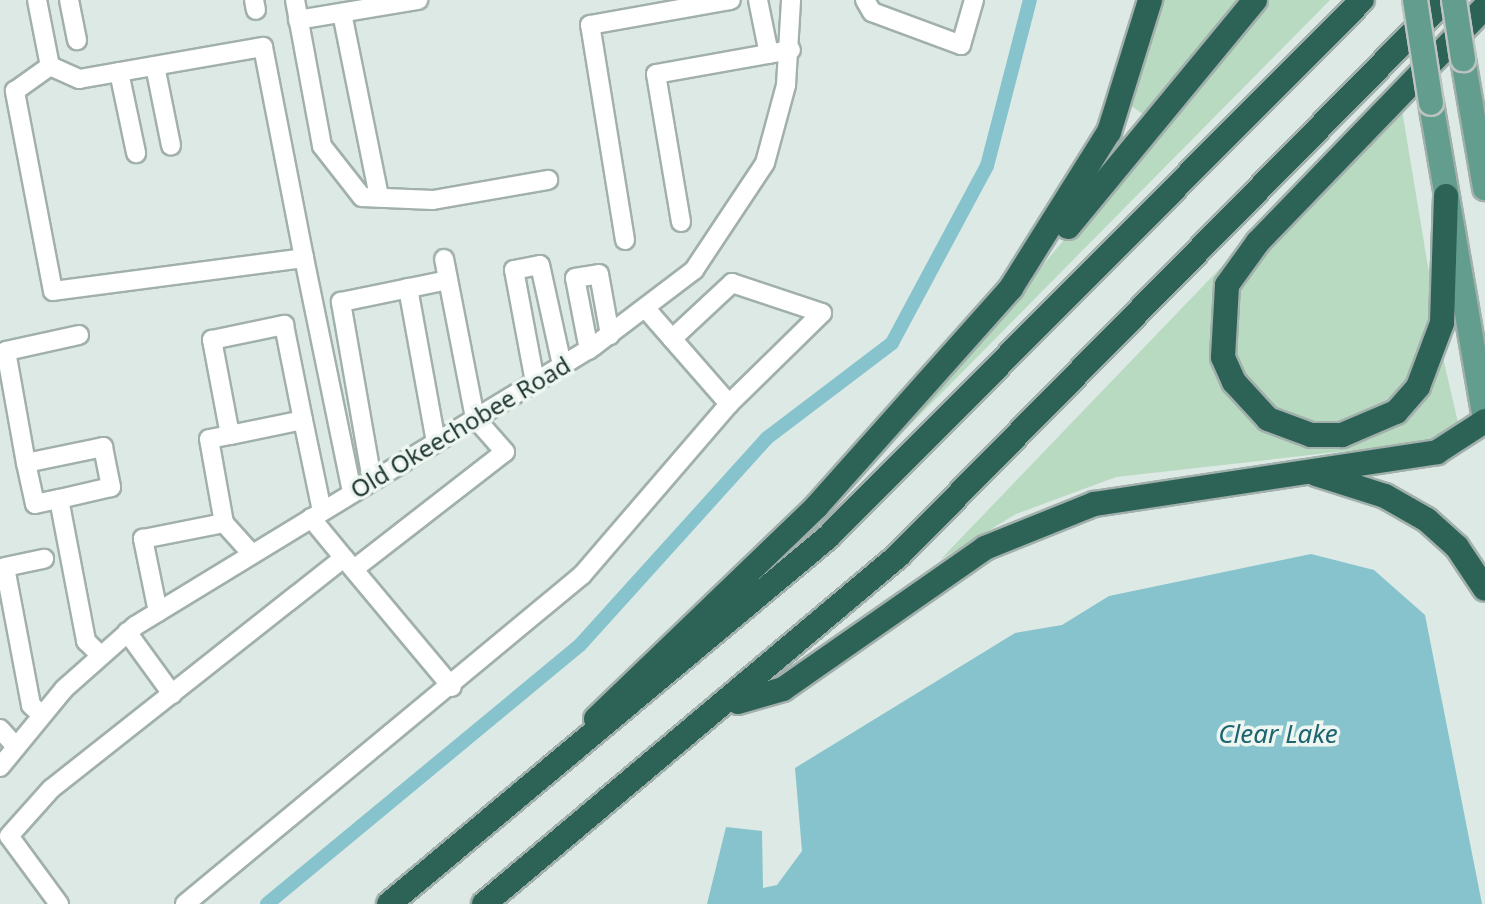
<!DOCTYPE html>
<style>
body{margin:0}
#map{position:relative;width:1485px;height:904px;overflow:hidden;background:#dde9e4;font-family:"Noto Sans",sans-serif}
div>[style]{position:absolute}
.green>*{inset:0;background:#b7dac0}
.water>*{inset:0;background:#87c3cd}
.canal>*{height:14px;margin:-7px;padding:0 7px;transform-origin:7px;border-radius:7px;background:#87c3cd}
.roads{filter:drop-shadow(2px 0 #a1b0ab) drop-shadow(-2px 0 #a1b0ab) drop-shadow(0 2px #a1b0ab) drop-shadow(0 -2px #a1b0ab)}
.minor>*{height:18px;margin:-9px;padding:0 9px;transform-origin:9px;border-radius:9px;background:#fff}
.major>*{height:24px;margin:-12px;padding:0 12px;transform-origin:12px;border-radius:12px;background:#639d8d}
.highway>*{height:24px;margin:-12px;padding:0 12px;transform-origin:12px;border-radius:12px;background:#2d6256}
.bridges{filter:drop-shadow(2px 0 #bcc3c1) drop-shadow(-2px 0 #bcc3c1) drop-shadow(0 2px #bcc3c1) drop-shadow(0 -2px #bcc3c1)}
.major-bridge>*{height:24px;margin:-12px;padding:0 12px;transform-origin:12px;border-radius:12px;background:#639d8d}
span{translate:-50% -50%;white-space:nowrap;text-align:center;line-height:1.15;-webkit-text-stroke:7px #eef6f1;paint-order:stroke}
.street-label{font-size:24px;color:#203731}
.water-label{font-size:26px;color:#1d6370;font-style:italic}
</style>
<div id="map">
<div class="green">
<i style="clip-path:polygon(1161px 0,1245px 0,1147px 117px,1130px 105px)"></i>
<i style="clip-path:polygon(1268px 0,1330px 0,901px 434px,1074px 228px)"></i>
<i style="clip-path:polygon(1402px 110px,1432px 291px,1429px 340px,1398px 400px,1328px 429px,1282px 418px,1233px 364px,1230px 303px,1254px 261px)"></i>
<i style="clip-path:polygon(1230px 258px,1212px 328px,1242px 402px,1362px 438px,1442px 353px,1459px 427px,1426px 442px,1116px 477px,1016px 514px,940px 560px)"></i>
</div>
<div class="water">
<i style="clip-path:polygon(1311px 554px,1374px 570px,1425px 615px,1482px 904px,707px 904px,726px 827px,762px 831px,763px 888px,777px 885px,802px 851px,795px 768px,1015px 633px,1062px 625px,1109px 596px)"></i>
</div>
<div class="canal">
<i style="left:267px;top:904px;width:406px;rotate:-39.6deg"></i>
<i style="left:580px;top:645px;width:279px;rotate:-47.9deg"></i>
<i style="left:767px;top:438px;width:157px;rotate:-37.2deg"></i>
<i style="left:892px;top:343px;width:201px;rotate:-61.8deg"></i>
<i style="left:987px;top:166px;width:171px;rotate:-75.5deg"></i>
</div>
<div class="roads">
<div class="minor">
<i style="left:37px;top:0;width:67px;rotate:78.9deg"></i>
<i style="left:69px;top:0;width:41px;rotate:78.7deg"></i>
<i style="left:254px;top:0;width:10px;rotate:79deg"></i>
<i style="left:295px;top:0;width:148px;rotate:79.5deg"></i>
<i style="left:322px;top:146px;width:65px;rotate:51.9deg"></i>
<i style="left:362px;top:197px;width:71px;rotate:2.4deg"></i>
<i style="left:433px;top:200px;width:117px;rotate:-9.9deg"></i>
<i style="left:758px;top:0;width:55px;rotate:78.5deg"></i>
<i style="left:865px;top:0;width:14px;rotate:60deg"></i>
<i style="left:872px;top:12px;width:95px;rotate:20.3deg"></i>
<i style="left:961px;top:45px;width:47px;rotate:-73.9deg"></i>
<i style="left:342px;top:13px;width:188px;rotate:78.6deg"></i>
<i style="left:298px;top:20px;width:122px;rotate:-9.5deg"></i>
<i style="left:263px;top:47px;width:215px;rotate:79deg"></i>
<i style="left:304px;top:258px;width:253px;rotate:172.5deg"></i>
<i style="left:53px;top:291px;width:204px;rotate:-100.8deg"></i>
<i style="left:15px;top:91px;width:43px;rotate:-35.5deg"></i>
<i style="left:50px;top:66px;width:32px;rotate:24deg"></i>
<i style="left:79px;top:79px;width:187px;rotate:-9.9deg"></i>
<i style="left:155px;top:66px;width:81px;rotate:78.6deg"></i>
<i style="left:119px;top:72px;width:83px;rotate:78.1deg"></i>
<i style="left:681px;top:222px;width:150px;rotate:-99.6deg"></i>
<i style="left:656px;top:74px;width:137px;rotate:-10.1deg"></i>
<i style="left:625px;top:240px;width:218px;rotate:-99.2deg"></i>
<i style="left:590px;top:25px;width:143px;rotate:-10.1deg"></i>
<i style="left:304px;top:258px;width:239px;rotate:78.4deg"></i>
<i style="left:408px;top:288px;width:157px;rotate:79.7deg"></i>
<i style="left:647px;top:310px;width:125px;rotate:48.9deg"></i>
<i style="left:729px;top:404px;width:130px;rotate:-44.4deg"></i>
<i style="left:822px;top:313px;width:95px;rotate:-161.6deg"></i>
<i style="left:732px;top:283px;width:82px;rotate:137deg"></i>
<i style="left:79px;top:335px;width:75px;rotate:167.6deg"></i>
<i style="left:6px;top:351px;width:114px;rotate:79.9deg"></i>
<i style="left:26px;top:463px;width:79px;rotate:-11.7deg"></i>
<i style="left:103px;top:447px;width:41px;rotate:78.7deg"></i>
<i style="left:111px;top:487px;width:53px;rotate:167deg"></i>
<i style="left:59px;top:499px;width:145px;rotate:79.2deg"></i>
<i style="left:86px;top:641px;width:18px;rotate:45deg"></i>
<i style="left:589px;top:350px;width:73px;rotate:-101deg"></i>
<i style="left:575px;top:278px;width:24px;rotate:-9deg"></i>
<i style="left:599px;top:274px;width:62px;rotate:79.8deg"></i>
<i style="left:535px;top:382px;width:114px;rotate:-100.6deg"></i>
<i style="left:514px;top:270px;width:26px;rotate:-11deg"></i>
<i style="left:540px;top:265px;width:102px;rotate:77.6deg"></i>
<i style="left:303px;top:420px;width:75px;rotate:168.4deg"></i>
<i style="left:230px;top:435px;width:97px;rotate:-100.7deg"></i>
<i style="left:212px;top:340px;width:74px;rotate:-11.8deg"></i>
<i style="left:284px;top:325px;width:97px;rotate:78.7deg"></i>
<i style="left:303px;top:420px;width:93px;rotate:78.2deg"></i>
<i style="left:230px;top:435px;width:21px;rotate:169deg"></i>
<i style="left:209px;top:439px;width:85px;rotate:79.9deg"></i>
<i style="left:224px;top:523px;width:42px;rotate:47.9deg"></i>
<i style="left:26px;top:463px;width:42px;rotate:77.6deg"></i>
<i style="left:35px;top:504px;width:25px;rotate:-12deg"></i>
<i style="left:372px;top:480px;width:181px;rotate:-99.9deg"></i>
<i style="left:341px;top:302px;width:109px;rotate:-11.6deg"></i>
<i style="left:311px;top:518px;width:52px;rotate:50.5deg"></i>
<i style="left:354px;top:569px;width:191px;rotate:-37.8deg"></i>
<i style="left:505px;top:452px;width:45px;rotate:-131.4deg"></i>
<i style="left:475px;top:418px;width:162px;rotate:-101deg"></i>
<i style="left:158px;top:612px;width:75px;rotate:-101.6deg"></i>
<i style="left:143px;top:539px;width:83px;rotate:-11.2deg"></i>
<i style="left:127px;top:632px;width:77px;rotate:54deg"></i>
<i style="left:42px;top:715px;width:15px;rotate:-138deg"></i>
<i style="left:31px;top:705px;width:140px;rotate:-100.7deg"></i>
<i style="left:5px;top:567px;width:40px;rotate:-12deg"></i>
<i style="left:0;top:729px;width:24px;rotate:48deg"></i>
<i style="left:0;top:767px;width:101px;rotate:-50.6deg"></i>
<i style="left:64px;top:689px;width:95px;rotate:-41.6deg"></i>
<i style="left:135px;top:626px;width:538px;rotate:-31.38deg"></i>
<i style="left:594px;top:346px;width:126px;rotate:-37.2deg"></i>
<i style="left:694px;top:270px;width:128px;rotate:-56.4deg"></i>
<i style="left:765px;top:163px;width:81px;rotate:-74.9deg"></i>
<i style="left:786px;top:85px;width:85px;rotate:-86.6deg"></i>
<i style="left:59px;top:904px;width:84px;rotate:-126.3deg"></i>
<i style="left:9px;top:836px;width:63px;rotate:-48.2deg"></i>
<i style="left:51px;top:789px;width:373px;rotate:-38.3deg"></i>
<i style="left:344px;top:558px;width:168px;rotate:50.1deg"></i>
<i style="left:185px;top:904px;width:516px;rotate:-39.65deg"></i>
<i style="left:582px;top:575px;width:225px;rotate:-49.3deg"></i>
</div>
<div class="major">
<i style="left:1463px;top:59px;width:131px;rotate:80.3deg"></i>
<i style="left:1431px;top:103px;width:321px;rotate:80.3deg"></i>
</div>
<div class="highway">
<i style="left:1446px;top:196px;width:127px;rotate:91.8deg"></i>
<i style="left:1442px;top:323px;width:68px;rotate:110.6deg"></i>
<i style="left:1418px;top:387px;width:33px;rotate:131deg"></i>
<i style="left:1396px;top:412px;width:59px;rotate:156.9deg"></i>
<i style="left:1342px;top:435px;width:31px;rotate:180deg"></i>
<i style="left:1311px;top:435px;width:46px;rotate:-159.6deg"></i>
<i style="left:1268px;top:419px;width:50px;rotate:-132.6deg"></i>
<i style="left:1234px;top:382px;width:27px;rotate:-114deg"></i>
<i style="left:1223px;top:357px;width:72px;rotate:-86.8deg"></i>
<i style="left:1227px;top:285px;width:53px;rotate:-54.2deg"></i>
<i style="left:1258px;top:242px;width:327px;rotate:-46deg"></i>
<i style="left:1068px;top:227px;width:294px;rotate:-50.5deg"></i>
<i style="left:1316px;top:474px;width:72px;rotate:17.7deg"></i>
<i style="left:1385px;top:496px;width:48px;rotate:29.7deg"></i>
<i style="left:1427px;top:520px;width:40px;rotate:42deg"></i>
<i style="left:1457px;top:547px;width:50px;rotate:56.3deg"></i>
<i style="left:738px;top:702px;width:47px;rotate:-16.1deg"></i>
<i style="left:783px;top:689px;width:246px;rotate:-34.9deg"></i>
<i style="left:985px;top:548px;width:118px;rotate:-22deg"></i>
<i style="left:1094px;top:504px;width:347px;rotate:-8.6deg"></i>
<i style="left:1437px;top:452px;width:57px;rotate:-32.9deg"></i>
<i style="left:596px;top:719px;width:307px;rotate:-43.9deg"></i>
<i style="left:817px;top:506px;width:292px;rotate:-48.3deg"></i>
<i style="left:1011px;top:288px;width:184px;rotate:-57.9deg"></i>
<i style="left:1109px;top:132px;width:138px;rotate:-72.7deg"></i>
<i style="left:389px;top:904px;width:572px;rotate:-39.9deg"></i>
<i style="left:828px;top:537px;width:757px;rotate:-45.16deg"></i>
<i style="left:484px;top:904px;width:542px;rotate:-40.06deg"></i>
<i style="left:899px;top:555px;width:779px;rotate:-45.47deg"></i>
</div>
</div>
<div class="bridges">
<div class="major-bridge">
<i style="left:1415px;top:0;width:104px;rotate:81.2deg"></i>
<i style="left:1454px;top:0;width:60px;rotate:81.3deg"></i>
</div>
</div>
<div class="street-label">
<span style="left:460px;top:427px;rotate:-31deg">Old Okeechobee Road</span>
</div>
<div class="water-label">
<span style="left:1278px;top:734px">Clear Lake</span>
</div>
</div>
